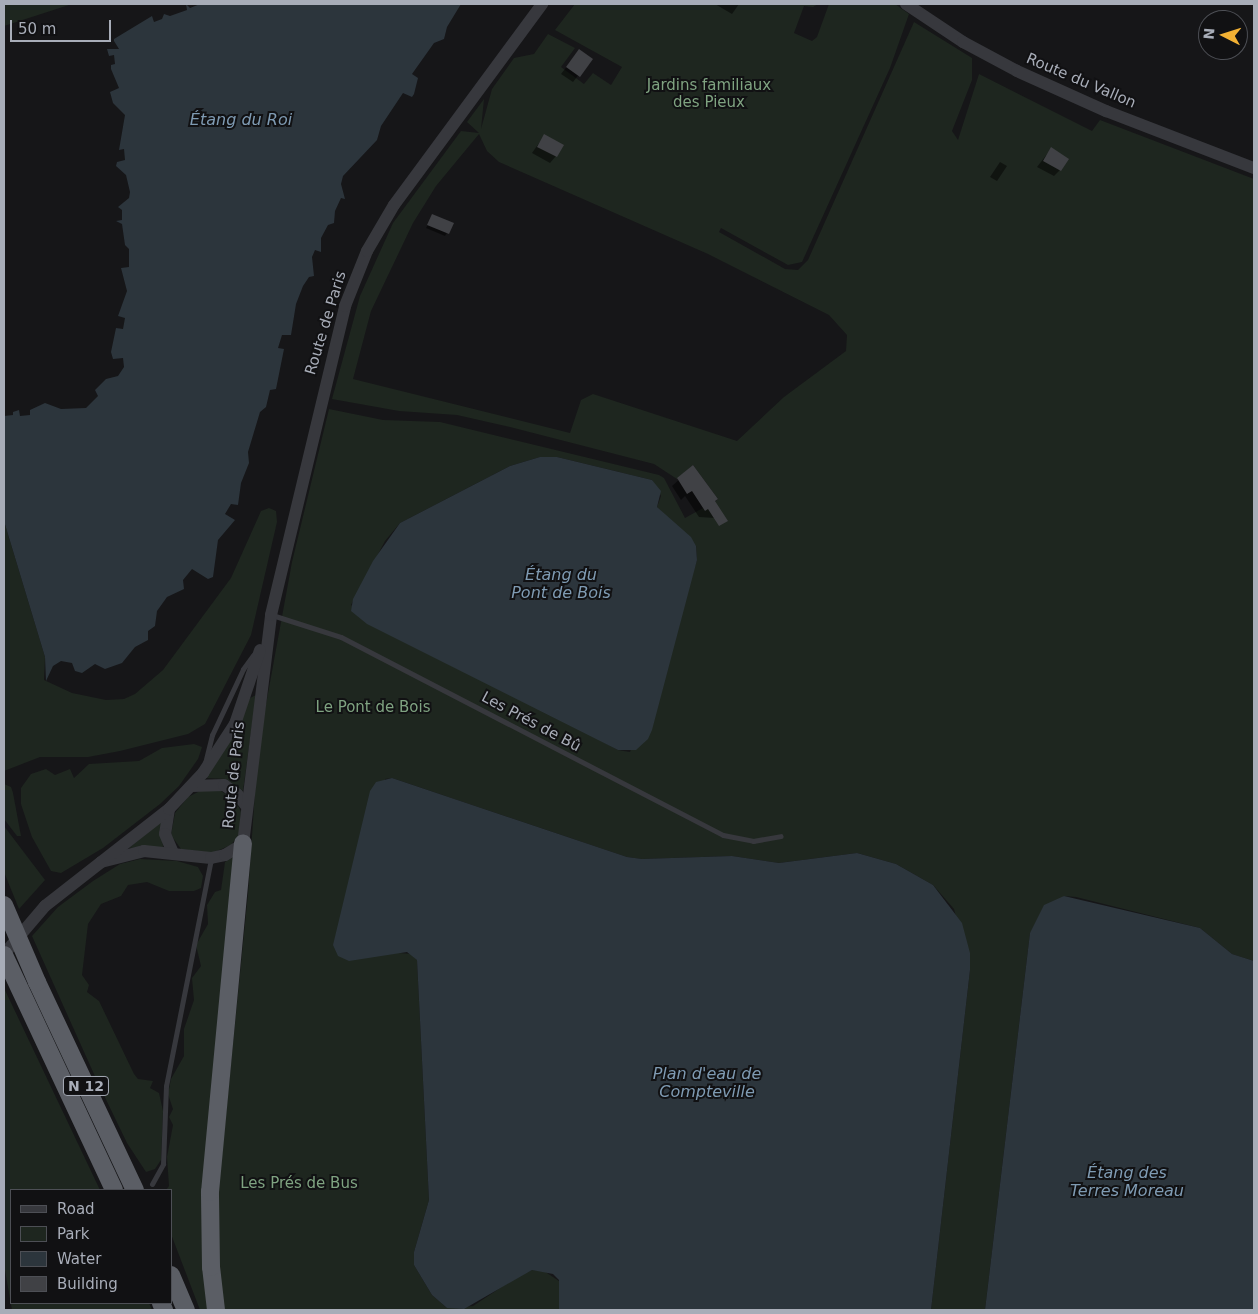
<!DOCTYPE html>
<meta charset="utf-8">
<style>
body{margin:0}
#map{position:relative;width:1258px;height:1314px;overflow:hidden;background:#161618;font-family:"DejaVu Sans",sans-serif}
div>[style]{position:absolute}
.green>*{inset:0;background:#1e261f}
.water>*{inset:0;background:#2c353c}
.shadow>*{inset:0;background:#0007}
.building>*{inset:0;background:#404145}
.service>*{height:5px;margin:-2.5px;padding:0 2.5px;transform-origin:2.5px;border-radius:2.5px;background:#37383d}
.tertiary>*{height:12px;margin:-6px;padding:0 6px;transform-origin:6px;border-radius:6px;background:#37383d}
.trunk>*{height:18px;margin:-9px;padding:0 9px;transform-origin:9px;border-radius:9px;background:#5b5e65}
.trunk-bridge>*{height:18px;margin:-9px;padding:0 9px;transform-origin:9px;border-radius:9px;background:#5b5e65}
span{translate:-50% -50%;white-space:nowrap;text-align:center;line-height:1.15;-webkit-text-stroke:4px #111113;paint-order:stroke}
.shield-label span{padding:1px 4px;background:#111113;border:1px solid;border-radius:4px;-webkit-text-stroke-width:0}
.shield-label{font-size:14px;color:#a8adb8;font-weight:700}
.street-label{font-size:15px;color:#a8adb8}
.park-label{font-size:15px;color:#7fa381}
.water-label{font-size:16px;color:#7f9bb3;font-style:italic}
.frame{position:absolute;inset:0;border:5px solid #a8adb8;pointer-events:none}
.legend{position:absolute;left:10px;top:1189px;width:162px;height:115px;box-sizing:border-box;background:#111113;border:1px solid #4d4f55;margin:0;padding:6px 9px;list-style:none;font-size:15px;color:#a8adb8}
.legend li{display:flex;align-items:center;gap:10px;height:25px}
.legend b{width:25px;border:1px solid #4d4f55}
.north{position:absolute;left:1198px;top:10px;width:50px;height:50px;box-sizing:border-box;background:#111113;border:1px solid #4d4f55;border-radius:50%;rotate:275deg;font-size:14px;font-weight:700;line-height:20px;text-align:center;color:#a8adb8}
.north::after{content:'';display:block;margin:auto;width:18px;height:22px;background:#f2b134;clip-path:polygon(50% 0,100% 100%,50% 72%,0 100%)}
.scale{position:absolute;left:10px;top:20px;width:101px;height:22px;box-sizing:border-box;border:2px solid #a8adb8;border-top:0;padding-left:6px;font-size:15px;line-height:18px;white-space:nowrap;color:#a8adb8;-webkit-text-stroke:4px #111113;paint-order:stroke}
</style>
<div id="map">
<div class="green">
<i style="clip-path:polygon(4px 4px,72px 4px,4px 26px)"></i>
<i style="clip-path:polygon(evenodd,575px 4px,818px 4px,813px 7px,804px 6px,794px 33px,812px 41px,817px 37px,829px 4px,895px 4px,909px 14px,890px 68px,802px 262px,788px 265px,721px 228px,719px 232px,785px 269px,798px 270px,808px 260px,914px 22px,972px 58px,972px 80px,952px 131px,958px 140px,979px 74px,1092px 131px,1100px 120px,1254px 179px,1254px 961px,1232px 954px,1200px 928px,1076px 897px,1064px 896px,1030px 933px,985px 1310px,931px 1310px,970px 970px,954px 909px,933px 885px,896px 864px,857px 853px,779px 863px,732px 856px,642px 859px,627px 857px,392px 778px,385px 779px,399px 953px,412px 954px,417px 960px,429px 1200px,414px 1252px,414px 1265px,432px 1295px,447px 1308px,473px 1306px,520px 1275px,532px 1270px,544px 1271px,559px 1281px,559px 1310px,224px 1310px,217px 1243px,218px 1194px,248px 894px,258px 748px,292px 562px,329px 409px,383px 420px,440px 422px,659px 475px,664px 478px,685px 518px,703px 508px,705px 511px,718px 499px,693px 465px,677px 479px,654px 464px,510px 427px,457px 415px,399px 411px,332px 399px,360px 296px,393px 223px,461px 131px,479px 133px,467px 122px,484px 99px,481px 129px,492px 89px,514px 58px,534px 54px,548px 34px,575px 48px,561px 67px,584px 84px,593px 73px,611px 85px,622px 67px,555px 30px,575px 4px,479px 134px,487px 151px,499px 162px,708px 254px,829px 315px,847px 335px,846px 351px,784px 397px,737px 441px,593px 394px,581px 400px,570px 433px,353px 379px,371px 311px,413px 223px,436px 186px,479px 134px,575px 4px,540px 457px,557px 457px,652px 480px,661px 496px,657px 507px,696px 546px,697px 560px,630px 752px,618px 750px,351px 605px,385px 541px,400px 523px,510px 466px,540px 457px)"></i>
<i style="clip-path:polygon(269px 508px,276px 511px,277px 522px,251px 635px,205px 724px,188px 734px,120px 751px,88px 757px,40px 757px,4px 771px,4px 521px,45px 657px,44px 680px,72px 693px,106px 700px,124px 699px,135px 694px,163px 670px,231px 578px,261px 511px)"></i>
<i style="clip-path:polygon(256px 695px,243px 791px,226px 779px,205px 778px,250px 698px)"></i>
<i style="clip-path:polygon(194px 744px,202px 747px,198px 759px,179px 786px,160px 804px,103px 848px,61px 873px,51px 871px,32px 837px,21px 804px,21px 788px,31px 774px,46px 769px,55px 775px,70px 769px,74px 778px,89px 764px,139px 761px,162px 748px)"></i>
<i style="clip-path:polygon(4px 784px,11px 787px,13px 793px,21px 836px,17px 836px,4px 819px)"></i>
<i style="clip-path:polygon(204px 789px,218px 789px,236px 801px,241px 812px,239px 835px,231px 845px,212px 853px,181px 849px,171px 835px,175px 813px,188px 797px)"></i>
<i style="clip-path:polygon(161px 821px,163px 847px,129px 848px)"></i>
<i style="clip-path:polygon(4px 826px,45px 880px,19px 909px,4px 872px)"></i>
<i style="clip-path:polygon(237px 855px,210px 1310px,200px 1310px,171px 1234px,171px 1190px,166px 1190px,169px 1186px,167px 1157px,173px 1125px,169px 1117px,173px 1109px,168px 1094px,171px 1079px,184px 1056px,184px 1029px,194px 1000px,192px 978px,201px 966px,196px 945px,208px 924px,207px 905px,215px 892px,221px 890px,225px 862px)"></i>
<i style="clip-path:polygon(140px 859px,177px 861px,198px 867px,203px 876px,201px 888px,194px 891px,169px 891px,147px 882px,128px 885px,121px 896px,101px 904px,88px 924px,82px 975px,89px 985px,87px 992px,99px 1001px,134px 1074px,138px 1079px,153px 1081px,150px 1088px,159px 1093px,163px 1111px,161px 1160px,155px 1169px,146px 1172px,127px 1143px,98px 1083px,32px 936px,58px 907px,93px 881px,120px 864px)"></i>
<i style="clip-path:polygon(4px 988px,100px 1190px,11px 1190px,11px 1303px,149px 1303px,152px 1310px,12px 1310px,4px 1265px)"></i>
</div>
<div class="water">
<i style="clip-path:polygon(186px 4px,190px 8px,200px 4px,461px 4px,447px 27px,444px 39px,434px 43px,412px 74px,418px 78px,414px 94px,412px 97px,403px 93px,381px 126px,377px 140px,343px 176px,341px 184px,345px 199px,341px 198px,335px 211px,334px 223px,328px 225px,321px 238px,321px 252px,315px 250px,312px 257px,314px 276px,309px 277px,303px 286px,296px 304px,291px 335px,282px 335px,278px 348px,284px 349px,276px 389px,270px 390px,266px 407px,260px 412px,248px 452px,249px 463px,241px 483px,238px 505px,231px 504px,225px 514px,235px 520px,218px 540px,213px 577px,208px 579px,192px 569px,183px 580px,184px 589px,167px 597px,157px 611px,155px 626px,148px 631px,148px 640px,135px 647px,122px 663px,105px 669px,95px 664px,82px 673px,75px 671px,72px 663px,61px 661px,53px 666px,46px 681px,45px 657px,4px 521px,4px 416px,13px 415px,13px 412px,19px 410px,20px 416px,30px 415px,30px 410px,45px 403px,61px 409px,86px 408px,98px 396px,95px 390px,106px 379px,118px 376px,124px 367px,123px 358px,113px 359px,111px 352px,116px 328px,123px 329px,125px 318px,118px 316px,127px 291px,121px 268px,129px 267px,129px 249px,125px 245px,122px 224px,116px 221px,122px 220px,122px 210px,118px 207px,129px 198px,130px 192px,126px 175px,116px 166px,117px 162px,125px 160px,124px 149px,119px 150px,125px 115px,113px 103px,110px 92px,119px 88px,111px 69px,111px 65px,115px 64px,114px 55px,109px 56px,107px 49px,119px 49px,114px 41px,114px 39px,152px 16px,154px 22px,162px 19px,164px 14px,170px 16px,187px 10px)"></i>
<i style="clip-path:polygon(540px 457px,557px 457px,652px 480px,661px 491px,657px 507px,691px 537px,696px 546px,697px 560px,652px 730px,648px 739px,636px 750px,618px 750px,367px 624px,351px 611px,353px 599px,373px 561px,400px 523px,510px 466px)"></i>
<i style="clip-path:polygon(392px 778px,627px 857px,642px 859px,732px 856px,779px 863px,857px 853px,896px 864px,933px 885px,962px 923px,970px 953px,970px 970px,931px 1310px,559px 1310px,559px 1280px,553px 1274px,532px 1270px,464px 1309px,447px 1308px,432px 1295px,414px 1265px,414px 1252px,429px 1200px,417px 960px,407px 952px,349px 961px,338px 956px,333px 945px,370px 791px,376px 782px)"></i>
<i style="clip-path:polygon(1064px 896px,1200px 928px,1232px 954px,1254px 961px,1254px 1310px,985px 1310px,1030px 933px,1044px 905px)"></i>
</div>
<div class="shadow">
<i style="clip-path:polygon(715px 4px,739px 4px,732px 14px)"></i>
<i style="clip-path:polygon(580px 50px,591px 59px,573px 82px,561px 74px)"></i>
<i style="clip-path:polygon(544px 136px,556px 156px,550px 163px,532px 153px)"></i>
<i style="clip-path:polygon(1051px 149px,1060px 170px,1054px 176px,1037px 167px)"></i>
<i style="clip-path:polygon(1000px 162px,1007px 166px,997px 181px,990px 177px)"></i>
<i style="clip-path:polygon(433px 215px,452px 224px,445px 236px,426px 228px)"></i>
<i style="clip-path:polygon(693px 467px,714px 501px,715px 518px,699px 517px,685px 496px,681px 500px,672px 486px)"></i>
</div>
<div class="building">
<i style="clip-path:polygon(579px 49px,593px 59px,580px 77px,566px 67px)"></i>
<i style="clip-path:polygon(544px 134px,564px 145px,557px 157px,537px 147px)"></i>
<i style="clip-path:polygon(1051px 147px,1069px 159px,1061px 171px,1043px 161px)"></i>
<i style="clip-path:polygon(432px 214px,454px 223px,449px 234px,427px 225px)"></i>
<i style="clip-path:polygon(693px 465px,718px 499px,715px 501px,728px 521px,719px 526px,708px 509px,705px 511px,692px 491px,687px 494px,677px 478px)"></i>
</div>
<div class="service">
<i style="left:272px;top:615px;width:72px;rotate:17.7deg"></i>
<i style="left:341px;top:637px;width:430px;rotate:27.4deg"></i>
<i style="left:723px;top:835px;width:31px;rotate:11deg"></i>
<i style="left:753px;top:841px;width:28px;rotate:-10deg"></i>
<i style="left:205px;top:763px;width:29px;rotate:-76deg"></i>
<i style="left:212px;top:735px;width:73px;rotate:-64.8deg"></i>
<i style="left:243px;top:669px;width:17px;rotate:-54deg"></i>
<i style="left:152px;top:1184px;width:23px;rotate:-61deg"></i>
<i style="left:163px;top:1164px;width:78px;rotate:-87.8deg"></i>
<i style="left:166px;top:1086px;width:232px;rotate:-78.8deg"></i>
</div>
<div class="tertiary">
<i style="left:906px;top:4px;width:69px;rotate:33.7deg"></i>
<i style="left:963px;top:42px;width:61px;rotate:28.2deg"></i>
<i style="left:1017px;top:71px;width:98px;rotate:24.2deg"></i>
<i style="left:1106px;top:111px;width:159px;rotate:21.1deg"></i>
<i style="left:192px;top:786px;width:32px;rotate:-2deg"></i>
<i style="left:224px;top:785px;width:16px;rotate:35deg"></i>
<i style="left:237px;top:794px;width:16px;rotate:52deg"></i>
<i style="left:169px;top:809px;width:25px;rotate:99deg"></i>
<i style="left:165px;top:834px;width:21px;rotate:67deg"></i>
<i style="left:101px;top:862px;width:44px;rotate:-14.3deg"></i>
<i style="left:144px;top:851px;width:67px;rotate:6deg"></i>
<i style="left:211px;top:858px;width:14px;rotate:-12deg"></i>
<i style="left:225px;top:855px;width:21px;rotate:-31deg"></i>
<i style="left:243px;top:844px;width:231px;rotate:-83deg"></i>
<i style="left:271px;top:615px;width:318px;rotate:-76.5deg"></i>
<i style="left:345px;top:306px;width:59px;rotate:-68.2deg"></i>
<i style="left:367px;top:251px;width:53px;rotate:-59.6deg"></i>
<i style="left:394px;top:205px;width:250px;rotate:-53.6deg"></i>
<i style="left:4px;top:954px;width:63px;rotate:-49.5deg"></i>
<i style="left:45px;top:906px;width:157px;rotate:-38deg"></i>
<i style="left:169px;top:809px;width:50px;rotate:-46.6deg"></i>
<i style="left:203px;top:773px;width:59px;rotate:-56.9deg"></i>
<i style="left:235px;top:724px;width:78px;rotate:-71.3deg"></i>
</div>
<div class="trunk">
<i style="left:4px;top:955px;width:259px;rotate:64.9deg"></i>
<i style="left:37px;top:982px;width:230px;rotate:64.8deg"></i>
<i style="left:171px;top:1275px;width:38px;rotate:67deg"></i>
<i style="left:161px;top:1303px;width:8px;rotate:67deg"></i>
<i style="left:216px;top:1310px;width:43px;rotate:-96.6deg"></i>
<i style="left:211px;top:1267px;width:75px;rotate:-90.8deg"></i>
<i style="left:210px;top:1192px;width:350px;rotate:-84.6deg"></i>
</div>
<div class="trunk-bridge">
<i style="left:4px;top:905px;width:84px;rotate:66.8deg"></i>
</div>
<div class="shield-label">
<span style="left:86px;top:1086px">N 12</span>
</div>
<div class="street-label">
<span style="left:1081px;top:81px;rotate:23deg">Route du Vallon</span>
<span style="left:326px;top:323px;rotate:-73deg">Route de Paris</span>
<span style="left:531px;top:722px;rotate:28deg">Les Prés de Bû</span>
<span style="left:234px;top:775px;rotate:-84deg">Route de Paris</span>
</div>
<div class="park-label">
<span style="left:709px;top:94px">Jardins familiaux<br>des Pieux</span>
<span style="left:373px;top:708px">Le Pont de Bois</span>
<span style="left:299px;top:1184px">Les Prés de Bus</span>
</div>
<div class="water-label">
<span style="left:241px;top:120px">Étang du Roi</span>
<span style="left:561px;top:584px">Étang du<br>Pont de Bois</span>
<span style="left:707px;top:1083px">Plan d'eau de<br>Compteville</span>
<span style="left:1127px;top:1182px">Étang des<br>Terres Moreau</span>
</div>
<div class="frame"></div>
<ul class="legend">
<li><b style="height:6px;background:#37383d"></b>Road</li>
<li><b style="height:14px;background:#1e261f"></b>Park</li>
<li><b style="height:14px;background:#2c353c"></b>Water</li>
<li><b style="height:14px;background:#404145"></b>Building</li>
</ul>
<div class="north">N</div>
<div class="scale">50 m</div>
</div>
